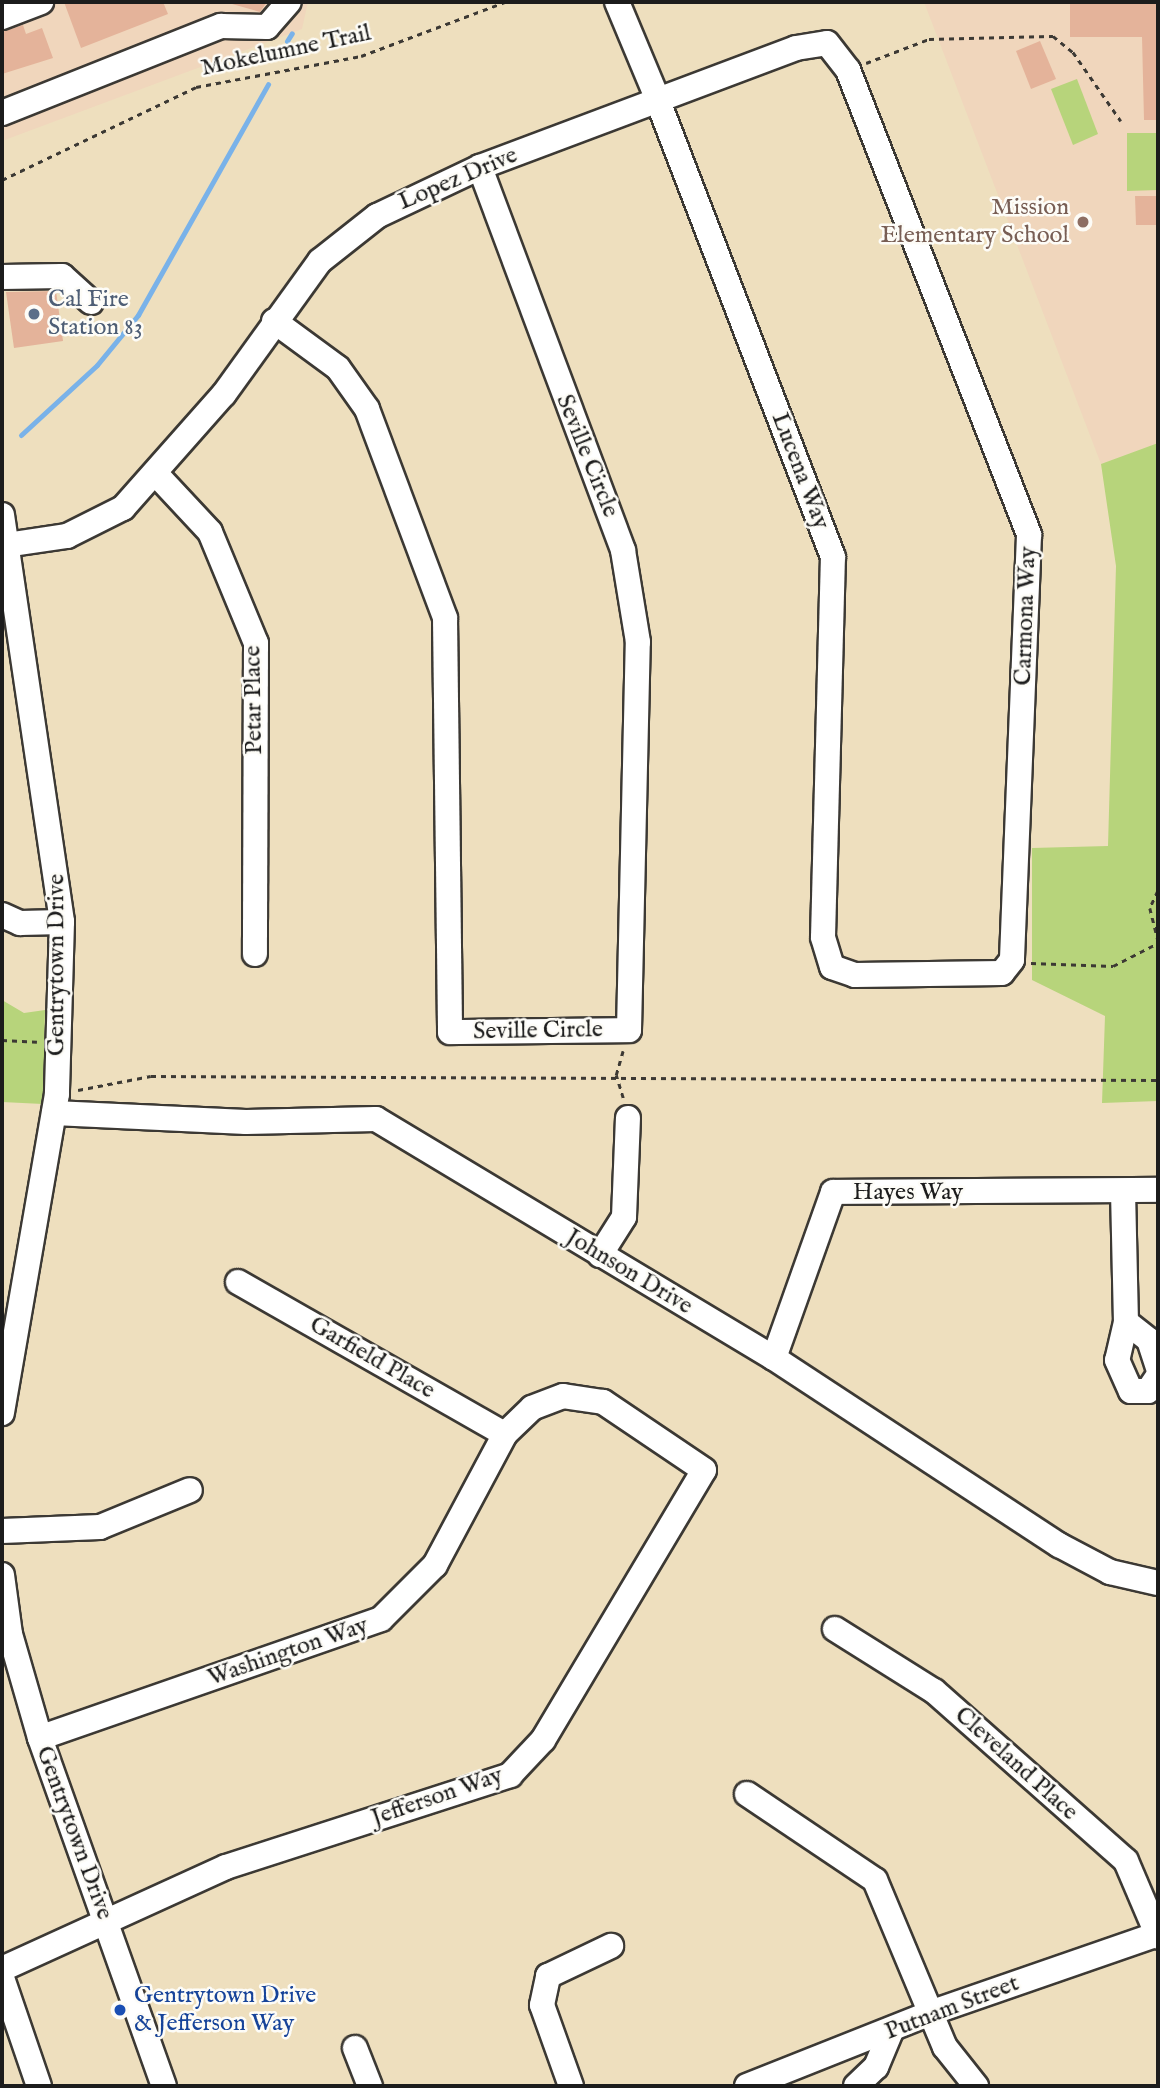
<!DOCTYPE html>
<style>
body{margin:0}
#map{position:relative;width:1160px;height:2088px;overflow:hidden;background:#eedfbe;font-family:"IM FELL English",serif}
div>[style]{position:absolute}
.built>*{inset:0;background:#f0d6bc}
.green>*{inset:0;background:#b7d47b}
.stream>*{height:5px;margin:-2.5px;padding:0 2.5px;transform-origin:2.5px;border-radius:2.5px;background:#79b2e9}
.building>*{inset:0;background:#e4b39a}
.path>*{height:2.5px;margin-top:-1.25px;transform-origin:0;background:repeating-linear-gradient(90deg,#3c3934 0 5px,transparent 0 10px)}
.roads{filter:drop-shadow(2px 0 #3c3934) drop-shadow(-2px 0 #3c3934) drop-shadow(0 2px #3c3934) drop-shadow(0 -2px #3c3934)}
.minor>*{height:24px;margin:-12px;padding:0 12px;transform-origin:12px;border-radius:12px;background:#fff}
.dots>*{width:19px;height:19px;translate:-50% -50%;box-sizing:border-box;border:4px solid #fdfcf7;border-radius:50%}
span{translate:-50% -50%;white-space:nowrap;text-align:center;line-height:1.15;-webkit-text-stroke:5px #fdfcf7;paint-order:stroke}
.street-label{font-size:24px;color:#1c1c1c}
.education-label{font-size:24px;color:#785e54}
.right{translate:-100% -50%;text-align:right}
.service-label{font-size:24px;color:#4e5e75}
.left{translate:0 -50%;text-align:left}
.transit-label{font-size:24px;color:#164399}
.frame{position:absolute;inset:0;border:4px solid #1c1c1c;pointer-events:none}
</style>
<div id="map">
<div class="built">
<i style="clip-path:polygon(2px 2px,308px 2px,302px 29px,2px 141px)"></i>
<i style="clip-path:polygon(924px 2px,1158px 2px,1158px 443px,1101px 464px)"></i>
</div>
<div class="green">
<i style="clip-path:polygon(1077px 79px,1098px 134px,1073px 145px,1051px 89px)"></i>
<i style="clip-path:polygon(1127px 133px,1158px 133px,1158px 190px,1127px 191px)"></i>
<i style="clip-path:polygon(1158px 443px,1158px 1101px,1102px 1103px,1105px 1016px,1032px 980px,1032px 848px,1108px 846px,1116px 566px,1101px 464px)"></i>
<i style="clip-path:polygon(2px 1000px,24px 1013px,45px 1010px,43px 1104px,2px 1102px)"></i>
</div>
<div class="stream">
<i style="left:287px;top:41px;width:9px;rotate:-58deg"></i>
<i style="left:21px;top:435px;width:103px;rotate:-42.6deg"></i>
<i style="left:97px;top:365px;width:65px;rotate:-50.6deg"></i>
<i style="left:138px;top:315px;width:265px;rotate:-60.6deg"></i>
</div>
<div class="building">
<i style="clip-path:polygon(64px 2px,163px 2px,168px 14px,81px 48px)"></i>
<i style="clip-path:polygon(225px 2px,267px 2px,260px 12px)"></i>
<i style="clip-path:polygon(1070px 2px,1158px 2px,1158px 120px,1144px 120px,1142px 37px,1070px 37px)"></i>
<i style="clip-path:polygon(23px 25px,26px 34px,42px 28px,53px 58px,2px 74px,2px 32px)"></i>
<i style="clip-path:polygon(1040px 41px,1056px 79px,1031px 89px,1016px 51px)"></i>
<i style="clip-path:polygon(1135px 196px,1158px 196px,1158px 225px,1136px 225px)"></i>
<i style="clip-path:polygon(56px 291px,63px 341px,14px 348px,6px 292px)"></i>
</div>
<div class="path">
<i style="left:866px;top:63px;width:67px;rotate:-20.9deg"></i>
<i style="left:929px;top:39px;width:124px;rotate:-1.4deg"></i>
<i style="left:1053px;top:36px;width:26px;rotate:39deg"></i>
<i style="left:1073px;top:52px;width:84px;rotate:55.2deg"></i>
<i style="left:2px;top:180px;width:215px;rotate:-25.6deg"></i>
<i style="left:196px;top:87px;width:168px;rotate:-10.6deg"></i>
<i style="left:361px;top:56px;width:154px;rotate:-20.6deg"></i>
<i style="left:1158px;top:891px;width:19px;rotate:115deg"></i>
<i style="left:1150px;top:908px;width:33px;rotate:76deg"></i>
<i style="left:1031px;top:963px;width:82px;rotate:2.1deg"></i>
<i style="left:1113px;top:966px;width:51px;rotate:-27.1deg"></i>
<i style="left:2px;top:1040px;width:35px;rotate:3deg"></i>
<i style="left:78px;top:1090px;width:74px;rotate:-10.9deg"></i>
<i style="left:151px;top:1076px;width:1007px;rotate:0.23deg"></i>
<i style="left:623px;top:1098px;width:24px;rotate:-107deg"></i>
<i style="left:616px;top:1075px;width:25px;rotate:-74deg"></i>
</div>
<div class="roads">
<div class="minor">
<i style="left:2px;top:17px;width:42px;rotate:-21deg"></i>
<i style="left:2px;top:113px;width:236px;rotate:-21.7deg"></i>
<i style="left:221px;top:26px;width:46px;rotate:1.2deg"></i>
<i style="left:267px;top:27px;width:33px;rotate:-49deg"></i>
<i style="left:2px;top:277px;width:60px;rotate:-1deg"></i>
<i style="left:62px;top:276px;width:39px;rotate:42deg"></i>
<i style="left:274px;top:321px;width:79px;rotate:36.3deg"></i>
<i style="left:338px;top:368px;width:50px;rotate:54.7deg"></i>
<i style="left:367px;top:409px;width:223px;rotate:69.5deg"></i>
<i style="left:445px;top:618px;width:414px;rotate:89.3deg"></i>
<i style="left:450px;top:1032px;width:179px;rotate:-0.6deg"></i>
<i style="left:629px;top:1030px;width:388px;rotate:-88.7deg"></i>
<i style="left:638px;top:642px;width:93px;rotate:-99.3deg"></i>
<i style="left:623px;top:550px;width:409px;rotate:-110.5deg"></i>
<i style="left:156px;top:474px;width:79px;rotate:47deg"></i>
<i style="left:210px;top:532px;width:120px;rotate:67.5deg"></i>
<i style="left:256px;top:643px;width:311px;rotate:90.2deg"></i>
<i style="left:2px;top:515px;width:411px;rotate:81.6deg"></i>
<i style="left:62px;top:922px;width:172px;rotate:91.7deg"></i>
<i style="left:57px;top:1094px;width:324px;rotate:99.8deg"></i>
<i style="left:6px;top:545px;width:62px;rotate:-8.4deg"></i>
<i style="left:67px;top:536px;width:63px;rotate:-26.6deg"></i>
<i style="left:123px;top:508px;width:152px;rotate:-48.5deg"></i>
<i style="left:224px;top:394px;width:164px;rotate:-54.2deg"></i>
<i style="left:320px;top:261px;width:73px;rotate:-38.3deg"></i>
<i style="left:377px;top:216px;width:114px;rotate:-25.4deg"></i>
<i style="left:480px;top:167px;width:190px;rotate:-20.6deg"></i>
<i style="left:658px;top:100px;width:147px;rotate:-20.6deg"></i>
<i style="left:796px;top:48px;width:31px;rotate:-9deg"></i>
<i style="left:827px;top:43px;width:34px;rotate:52deg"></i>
<i style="left:848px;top:70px;width:499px;rotate:68.7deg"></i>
<i style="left:1029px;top:535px;width:425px;rotate:92.3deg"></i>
<i style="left:1012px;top:960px;width:16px;rotate:128deg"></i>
<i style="left:1002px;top:973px;width:147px;rotate:179.2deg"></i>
<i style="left:855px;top:975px;width:24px;rotate:-161deg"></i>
<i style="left:832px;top:967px;width:31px;rotate:-107deg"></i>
<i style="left:823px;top:937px;width:380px;rotate:-88.5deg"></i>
<i style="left:833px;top:557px;width:489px;rotate:-111deg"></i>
<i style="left:658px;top:100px;width:106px;rotate:-112.7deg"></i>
<i style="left:2px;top:915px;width:20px;rotate:24deg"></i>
<i style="left:20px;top:923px;width:42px;rotate:-1.4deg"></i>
<i style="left:54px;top:1113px;width:192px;rotate:2.7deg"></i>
<i style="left:246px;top:1122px;width:130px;rotate:-1.3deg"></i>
<i style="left:376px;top:1119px;width:464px;rotate:31deg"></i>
<i style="left:774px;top:1358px;width:341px;rotate:33.3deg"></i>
<i style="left:1059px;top:1545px;width:58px;rotate:27.9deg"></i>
<i style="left:1110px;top:1572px;width:49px;rotate:12.9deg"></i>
<i style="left:1123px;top:1191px;width:131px;rotate:88.7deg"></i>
<i style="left:1126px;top:1322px;width:39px;rotate:103deg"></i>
<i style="left:1117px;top:1360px;width:34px;rotate:66deg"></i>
<i style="left:1131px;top:1391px;width:17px"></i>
<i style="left:1148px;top:1391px;width:18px;rotate:-56deg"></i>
<i style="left:600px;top:1255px;width:45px;rotate:-57.7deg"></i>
<i style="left:624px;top:1217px;width:99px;rotate:-87.7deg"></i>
<i style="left:238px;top:1282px;width:307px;rotate:29.7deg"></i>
<i style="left:1126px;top:1322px;width:29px;rotate:38deg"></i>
<i style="left:1149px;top:1340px;width:29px;rotate:72deg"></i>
<i style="left:774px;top:1358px;width:176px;rotate:-70.4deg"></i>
<i style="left:833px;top:1192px;width:325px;rotate:-0.4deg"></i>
<i style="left:2px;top:1531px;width:98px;rotate:-2.3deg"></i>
<i style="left:100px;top:1527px;width:97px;rotate:-22.3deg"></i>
<i style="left:2px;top:1575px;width:60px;rotate:82.3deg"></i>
<i style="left:10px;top:1634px;width:108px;rotate:73.9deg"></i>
<i style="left:40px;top:1738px;width:369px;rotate:70.4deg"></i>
<i style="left:835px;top:1629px;width:117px;rotate:32.1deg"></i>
<i style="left:934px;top:1691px;width:256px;rotate:41.5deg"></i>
<i style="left:1126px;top:1861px;width:82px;rotate:66.9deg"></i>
<i style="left:747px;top:1794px;width:154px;rotate:33.9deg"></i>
<i style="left:875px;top:1880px;width:181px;rotate:67.3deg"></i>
<i style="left:945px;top:2047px;width:50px;rotate:51.5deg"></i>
<i style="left:2px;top:1969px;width:246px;rotate:-24.5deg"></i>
<i style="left:226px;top:1867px;width:299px;rotate:-17.9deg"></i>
<i style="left:510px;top:1775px;width:48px;rotate:-46.7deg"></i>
<i style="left:543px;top:1740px;width:314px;rotate:-59.2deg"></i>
<i style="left:704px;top:1470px;width:122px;rotate:-146deg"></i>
<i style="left:603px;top:1402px;width:40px;rotate:-171.5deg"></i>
<i style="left:563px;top:1396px;width:33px;rotate:159deg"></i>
<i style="left:532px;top:1408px;width:37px;rotate:136deg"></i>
<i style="left:505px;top:1434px;width:149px;rotate:118.1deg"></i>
<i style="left:435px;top:1565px;width:76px;rotate:135deg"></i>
<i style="left:381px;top:1619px;width:361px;rotate:160.8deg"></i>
<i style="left:2px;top:1978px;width:114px;rotate:71.1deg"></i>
<i style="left:355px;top:2048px;width:41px;rotate:68.5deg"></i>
<i style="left:571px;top:2086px;width:86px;rotate:-109.7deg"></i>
<i style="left:542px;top:2005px;width:30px;rotate:-78deg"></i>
<i style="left:548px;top:1976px;width:70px;rotate:-25.5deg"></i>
<i style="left:747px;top:2086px;width:200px;rotate:-21.7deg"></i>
<i style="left:933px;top:2012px;width:238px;rotate:-19.1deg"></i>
<i style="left:856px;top:2086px;width:28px;rotate:-44deg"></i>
<i style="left:876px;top:2067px;width:41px;rotate:-67.2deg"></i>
</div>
</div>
<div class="dots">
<i style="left:1083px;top:222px;background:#8d6e63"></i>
<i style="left:34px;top:314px;background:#5c6f8a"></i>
<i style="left:120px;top:2010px;background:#1a4fb4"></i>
</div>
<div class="street-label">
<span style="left:286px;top:51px;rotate:-12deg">Mokelumne Trail</span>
<span style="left:458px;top:179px;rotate:-23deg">Lopez Drive</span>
<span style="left:587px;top:456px;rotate:68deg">Seville Circle</span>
<span style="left:800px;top:471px;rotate:69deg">Lucena Way</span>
<span style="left:1026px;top:616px;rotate:-88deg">Carmona Way</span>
<span style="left:254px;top:700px;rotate:-91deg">Petar Place</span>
<span style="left:57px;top:965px;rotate:-90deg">Gentrytown Drive</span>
<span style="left:538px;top:1031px;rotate:-1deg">Seville Circle</span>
<span style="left:908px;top:1193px">Hayes Way</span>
<span style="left:629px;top:1272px;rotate:31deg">Johnson Drive</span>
<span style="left:372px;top:1358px;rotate:30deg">Garfield Place</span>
<span style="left:288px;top:1652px;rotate:-19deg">Washington Way</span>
<span style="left:1016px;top:1764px;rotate:42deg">Cleveland Place</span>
<span style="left:437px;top:1797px;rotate:-19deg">Jefferson Way</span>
<span style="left:74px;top:1833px;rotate:70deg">Gentrytown Drive</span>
<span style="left:952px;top:2008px;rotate:-21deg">Putnam Street</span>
</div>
<div class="education-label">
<span class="right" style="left:1069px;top:222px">Mission<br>Elementary School</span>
</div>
<div class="service-label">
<span class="left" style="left:48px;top:314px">Cal Fire<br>Station 83</span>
</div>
<div class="transit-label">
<span class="left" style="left:134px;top:2010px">Gentrytown Drive<br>&amp; Jefferson Way</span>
</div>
<div class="frame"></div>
</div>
